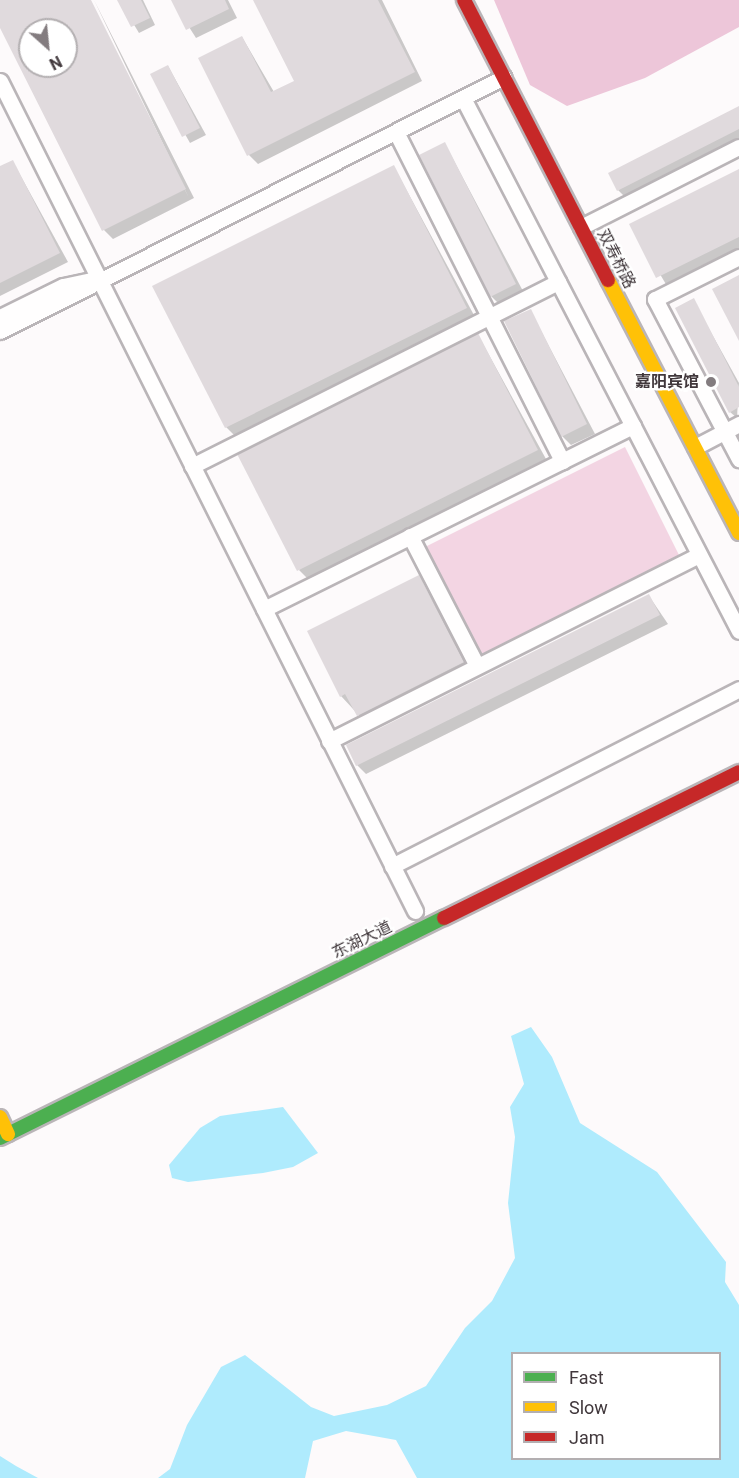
<!DOCTYPE html>
<meta charset="utf-8">
<style>
body{margin:0}
#map{position:relative;width:739px;height:1478px;overflow:hidden;background:#fdfafb;font-family:Roboto,"Noto Sans SC",sans-serif}
div>[style]{position:absolute}
.green>*{inset:0;background:#f3d5e3}
.forest>*{inset:0;background:#edc6d9}
.water>*{inset:0;background:#afebfd}
.shadow>*{inset:0;background:#0003}
.building>*{inset:0;background:#e0dadd}
.roads{filter:drop-shadow(2px 0 #bab5b8) drop-shadow(-2px 0 #bab5b8) drop-shadow(0 2px #bab5b8) drop-shadow(0 -2px #bab5b8)}
.street>*{height:15px;margin:-7.5px;padding:0 7.5px;transform-origin:7.5px;border-radius:7.5px;background:#fffefe}
.fast>*{height:14px;margin:-7px;padding:0 7px;transform-origin:7px;border-radius:7px;background:#4caf50}
.slow>*{height:14px;margin:-7px;padding:0 7px;transform-origin:7px;border-radius:7px;background:#ffc107}
.jam>*{height:14px;margin:-7px;padding:0 7px;transform-origin:7px;border-radius:7px;background:#c62828}
.dots>*{width:16px;height:16px;translate:-50% -50%;box-sizing:border-box;border:3px solid #fff;border-radius:50%}
span{translate:-50% -50%;white-space:nowrap;text-align:center;line-height:1.15;-webkit-text-stroke:4.5px #fff;paint-order:stroke}
.street-label{font-size:16px;color:#41383c}
.poi-label{font-size:16px;color:#41383c;font-weight:700}
.right{translate:-100% -50%;text-align:right}
.legend{position:absolute;left:511px;top:1352px;width:210px;height:108px;box-sizing:border-box;background:#fff;border:2px solid #b3afb1;margin:0;padding:8px 10px;list-style:none;font-size:18px;color:#41383c}
.legend li{display:flex;align-items:center;gap:12px;height:30px}
.legend b{width:30px;border:2px solid #b3afb1}
.north{position:absolute;left:18px;top:18px;width:60px;height:60px;box-sizing:border-box;background:#fff;border:2px solid #b3afb1;border-radius:50%;rotate:153deg;font-size:16px;font-weight:700;line-height:24px;text-align:center;color:#41383c}
.north::after{content:'';display:block;margin:auto;width:21px;height:27px;background:#837c7f;clip-path:polygon(50% 0,100% 100%,50% 72%,0 100%)}
</style>
<div id="map">
<div class="green">
<i style="clip-path:polygon(625px 447px,680px 557px,479px 658px,423px 548px)"></i>
</div>
<div class="forest">
<i style="clip-path:polygon(494px 0,739px 0,739px 27px,645px 78px,567px 106px,530px 85px)"></i>
</div>
<div class="water">
<i style="clip-path:polygon(evenodd,531px 1027px,552px 1057px,580px 1123px,657px 1172px,726px 1262px,725px 1282px,739px 1305px,739px 1478px,417px 1478px,396px 1440px,346px 1431px,313px 1441px,305px 1478px,158px 1478px,170px 1469px,187px 1425px,221px 1367px,245px 1355px,311px 1407px,334px 1416px,387px 1405px,426px 1386px,465px 1328px,492px 1301px,515px 1258px,508px 1203px,515px 1137px,510px 1107px,524px 1084px,511px 1036px,531px 1027px,512px 1354px,720px 1354px,720px 1458px,512px 1458px,512px 1354px)"></i>
<i style="clip-path:polygon(283px 1107px,318px 1153px,293px 1167px,263px 1173px,188px 1182px,172px 1178px,169px 1165px,200px 1128px,220px 1116px)"></i>
<i style="clip-path:polygon(0 1456px,16px 1466px,38px 1478px,0 1478px)"></i>
</div>
<div class="shadow">
<i style="clip-path:polygon(evenodd,2px 0,89px 0,188px 196px,94px 0,194px 198px,113px 239px,104px 230px,0 25px,2px 0,30px 30px,66px 30px,66px 66px,30px 66px,30px 30px)"></i>
<i style="clip-path:polygon(119px 0,143px 0,155px 25px,139px 33px)"></i>
<i style="clip-path:polygon(172px 0,228px 0,237px 18px,196px 38px)"></i>
<i style="clip-path:polygon(255px 0,382px 0,422px 81px,258px 164px,249px 155px,242px 37px,274px 92px,296px 82px)"></i>
<i style="clip-path:polygon(168px 66px,206px 135px,190px 143px,152px 75px)"></i>
<i style="clip-path:polygon(739px 108px,739px 142px,627px 199px,618px 190px)"></i>
<i style="clip-path:polygon(445px 144px,524px 293px,500px 305px,491px 296px)"></i>
<i style="clip-path:polygon(13px 162px,68px 262px,0 296px,0 168px)"></i>
<i style="clip-path:polygon(394px 167px,475px 317px,235px 436px,226px 427px)"></i>
<i style="clip-path:polygon(739px 171px,739px 250px,667px 286px,631px 225px)"></i>
<i style="clip-path:polygon(693px 300px,739px 383px,737px 418px,730px 412px)"></i>
<i style="clip-path:polygon(530px 310px,595px 434px,571px 445px,562px 436px)"></i>
<i style="clip-path:polygon(478px 335px,546px 459px,308px 579px,299px 570px)"></i>
<i style="clip-path:polygon(419px 577px,472px 671px,367px 724px,341px 696px)"></i>
<i style="clip-path:polygon(649px 596px,668px 624px,366px 774px,357px 765px,348px 746px)"></i>
</div>
<div class="building">
<i style="clip-path:polygon(evenodd,0 0,91px 0,186px 189px,102px 231px,0 28px,0 0,30px 30px,66px 30px,66px 66px,30px 66px,30px 30px)"></i>
<i style="clip-path:polygon(117px 0,141px 0,150px 18px,131px 27px)"></i>
<i style="clip-path:polygon(171px 0,225px 0,229px 9px,186px 30px)"></i>
<i style="clip-path:polygon(253px 0,378px 0,415px 72px,247px 156px,198px 58px,242px 36px,271px 92px,294px 81px)"></i>
<i style="clip-path:polygon(168px 65px,200px 128px,182px 137px,150px 74px)"></i>
<i style="clip-path:polygon(739px 106px,739px 129px,617px 191px,608px 173px)"></i>
<i style="clip-path:polygon(445px 142px,516px 284px,490px 297px,419px 155px)"></i>
<i style="clip-path:polygon(13px 160px,60px 253px,0 283px,0 166px)"></i>
<i style="clip-path:polygon(394px 165px,467px 308px,225px 428px,152px 286px)"></i>
<i style="clip-path:polygon(739px 169px,739px 237px,656px 278px,629px 224px)"></i>
<i style="clip-path:polygon(739px 275px,739px 341px,712px 289px)"></i>
<i style="clip-path:polygon(694px 298px,739px 387px,739px 407px,729px 413px,675px 308px)"></i>
<i style="clip-path:polygon(531px 309px,587px 424px,561px 437px,504px 321px)"></i>
<i style="clip-path:polygon(478px 333px,538px 450px,297px 571px,237px 454px)"></i>
<i style="clip-path:polygon(419px 575px,464px 662px,357px 716px,345px 694px,340px 697px,307px 631px)"></i>
<i style="clip-path:polygon(649px 594px,660px 615px,356px 766px,346px 745px)"></i>
</div>
<div class="roads">
<div class="street">
<i style="left:0;top:81px;width:928px;rotate:63.43deg"></i>
<i style="left:463px;top:98px;width:600px;rotate:62.62deg"></i>
<i style="left:396px;top:132px;width:369px;rotate:63.2deg"></i>
<i style="left:581px;top:227px;width:177px;rotate:-26.9deg"></i>
<i style="left:739px;top:257px;width:94px;rotate:153.4deg"></i>
<i style="left:655px;top:299px;width:181px;rotate:62.3deg"></i>
<i style="left:0;top:317px;width:70px;rotate:-26.2deg"></i>
<i style="left:63px;top:286px;width:30px;rotate:-12deg"></i>
<i style="left:0;top:331px;width:564px;rotate:-26.75deg"></i>
<i style="left:695px;top:447px;width:50px;rotate:-27.6deg"></i>
<i style="left:192px;top:466px;width:410px;rotate:-26.7deg"></i>
<i style="left:410px;top:536px;width:146px;rotate:62.7deg"></i>
<i style="left:264px;top:609px;width:412px;rotate:-26.4deg"></i>
<i style="left:329px;top:741px;width:414px;rotate:-26.7deg"></i>
<i style="left:392px;top:866px;width:390px;rotate:-27deg"></i>
</div>
<div class="fast">
<i style="left:0;top:1138px;width:496px;rotate:-26.4deg"></i>
</div>
<div class="slow">
<i style="left:608px;top:280px;width:285px;rotate:62.6deg"></i>
<i style="left:0;top:1117px;width:19px;rotate:65deg"></i>
</div>
<div class="jam">
<i style="left:464px;top:0;width:315px;rotate:62.8deg"></i>
<i style="left:444px;top:918px;width:329px;rotate:-26.3deg"></i>
</div>
</div>
<div class="dots">
<i style="left:711px;top:382px;background:#837c7f"></i>
</div>
<div class="street-label">
<span style="left:616px;top:259px;rotate:63deg">双寿桥路</span>
<span style="left:362px;top:940px;rotate:-26deg">东湖大道</span>
</div>
<div class="poi-label">
<span class="right" style="left:699px;top:382px">嘉阳宾馆</span>
</div>
<ul class="legend">
<li><b style="height:8px;background:#4caf50"></b>Fast</li>
<li><b style="height:8px;background:#ffc107"></b>Slow</li>
<li><b style="height:8px;background:#c62828"></b>Jam</li>
</ul>
<div class="north">N</div>
</div>
